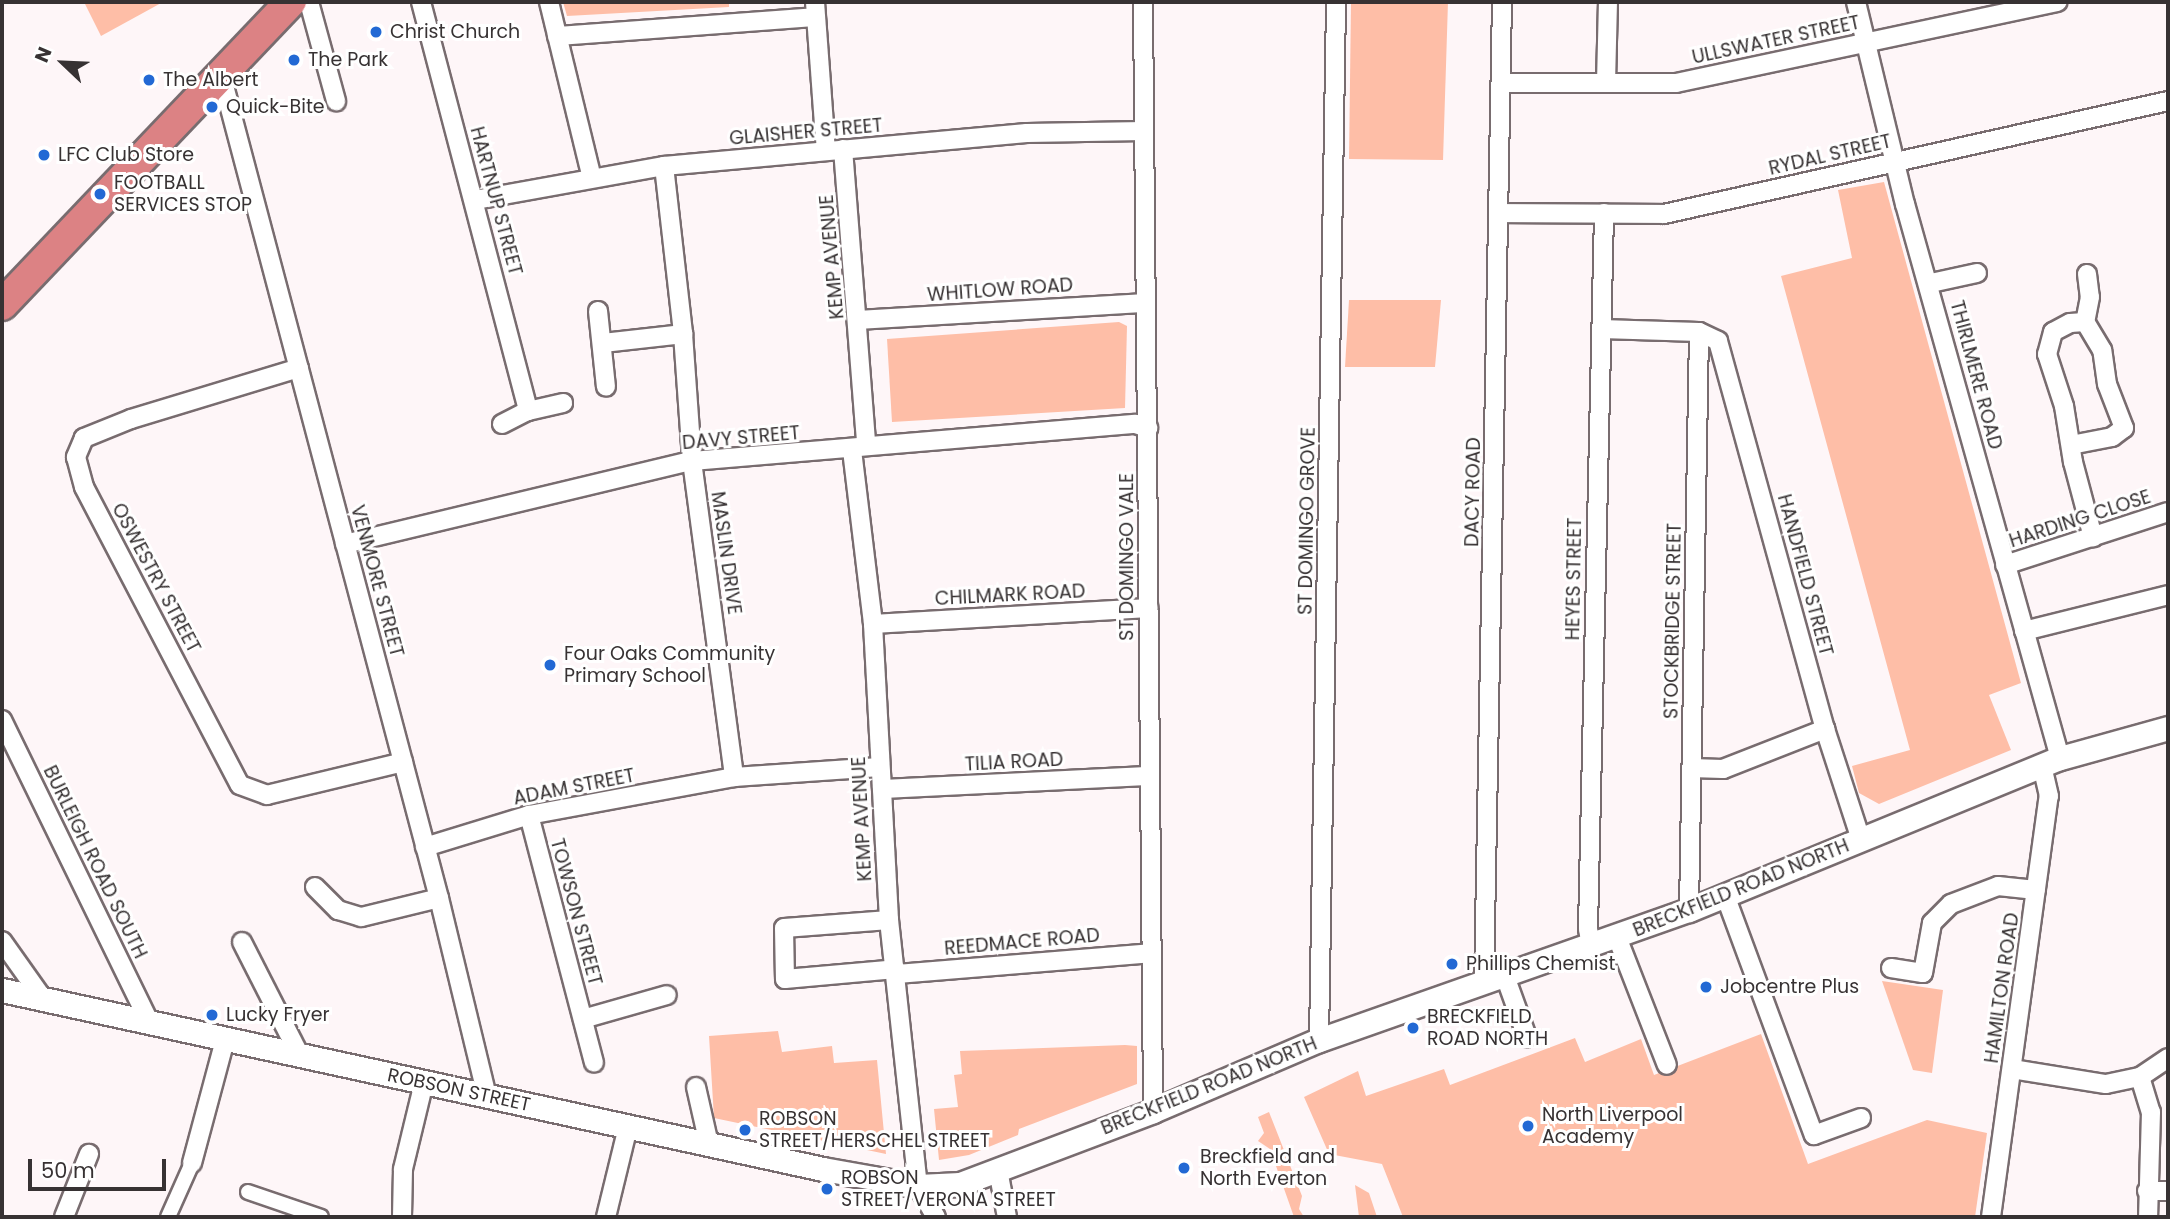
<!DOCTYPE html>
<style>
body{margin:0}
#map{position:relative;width:2170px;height:1219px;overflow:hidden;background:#fef6f8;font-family:Poppins,sans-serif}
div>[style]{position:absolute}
.green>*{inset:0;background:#febea7}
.roads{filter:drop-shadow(2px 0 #786c6f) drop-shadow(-2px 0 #786c6f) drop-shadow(0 2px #786c6f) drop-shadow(0 -2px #786c6f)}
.pedestrian>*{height:14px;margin:-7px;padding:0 7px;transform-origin:7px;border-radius:7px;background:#fff}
.minor>*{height:18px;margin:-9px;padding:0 9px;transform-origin:9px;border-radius:9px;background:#fff}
.tertiary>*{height:23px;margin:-11.5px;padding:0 11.5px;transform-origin:11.5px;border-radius:11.5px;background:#fff}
.trunk>*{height:30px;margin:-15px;padding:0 15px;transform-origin:15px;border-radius:15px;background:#dc8284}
.dots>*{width:19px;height:19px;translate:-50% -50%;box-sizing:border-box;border:4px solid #fff;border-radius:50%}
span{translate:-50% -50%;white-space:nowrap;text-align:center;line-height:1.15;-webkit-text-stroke:6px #fff;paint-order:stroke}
.poi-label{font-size:19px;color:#373233}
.left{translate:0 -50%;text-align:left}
.street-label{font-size:19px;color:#373233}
.frame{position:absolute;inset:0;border:4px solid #373233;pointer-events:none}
.north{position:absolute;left:28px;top:28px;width:70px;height:70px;-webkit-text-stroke:5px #fff;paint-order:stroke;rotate:293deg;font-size:19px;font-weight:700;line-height:28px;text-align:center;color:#373233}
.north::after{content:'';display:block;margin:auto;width:24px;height:32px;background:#373233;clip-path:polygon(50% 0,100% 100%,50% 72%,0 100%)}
.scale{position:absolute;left:28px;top:1159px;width:138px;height:32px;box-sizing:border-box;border:4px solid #373233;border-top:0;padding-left:9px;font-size:21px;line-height:24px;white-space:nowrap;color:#373233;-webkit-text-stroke:5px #fff;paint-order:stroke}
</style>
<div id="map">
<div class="green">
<i style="clip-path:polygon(84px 2px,163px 2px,101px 36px)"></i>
<i style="clip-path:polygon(563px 2px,729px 2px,729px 7px,567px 16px)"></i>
<i style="clip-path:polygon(1351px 2px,1448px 2px,1443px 160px,1349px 159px)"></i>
<i style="clip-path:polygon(1884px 182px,2021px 683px,1989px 695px,2011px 750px,1879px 804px,1859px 793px,1852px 766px,1910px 750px,1781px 276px,1852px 258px,1838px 190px)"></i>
<i style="clip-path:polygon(1349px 300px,1441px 300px,1435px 367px,1345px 367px)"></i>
<i style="clip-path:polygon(1119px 322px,1127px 326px,1125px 408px,892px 422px,887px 339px)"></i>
<i style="clip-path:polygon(1882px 981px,1943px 990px,1932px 1073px,1913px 1070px)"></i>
<i style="clip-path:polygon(778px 1031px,782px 1052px,832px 1046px,834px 1063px,877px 1060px,886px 1154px,714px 1118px,709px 1036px)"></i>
<i style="clip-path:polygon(1761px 1034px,1808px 1164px,1927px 1120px,1987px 1133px,1975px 1217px,1403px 1217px,1382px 1164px,1329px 1154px,1304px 1097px,1358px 1071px,1366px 1096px,1444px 1069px,1450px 1085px,1575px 1038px,1585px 1062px,1641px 1039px,1654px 1075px)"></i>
<i style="clip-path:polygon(1125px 1045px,1137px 1046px,1137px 1084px,1019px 1129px,1018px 1135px,969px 1155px,939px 1160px,934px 1109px,958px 1107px,954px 1075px,962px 1074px,960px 1051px)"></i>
<i style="clip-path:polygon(1269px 1112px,1302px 1196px,1299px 1209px,1304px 1217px,1294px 1217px,1270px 1149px,1258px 1141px,1264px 1133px,1258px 1117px)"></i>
<i style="clip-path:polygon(1355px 1185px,1369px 1193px,1377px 1217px,1359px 1217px)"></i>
</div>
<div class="roads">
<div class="pedestrian">
<i style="left:248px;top:1192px;width:77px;rotate:18.9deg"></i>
<i style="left:168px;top:1217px;width:59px;rotate:-66deg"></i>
</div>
<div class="minor">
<i style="left:309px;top:2px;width:103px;rotate:74.7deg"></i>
<i style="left:421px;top:2px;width:423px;rotate:75.3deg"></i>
<i style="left:549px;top:2px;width:181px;rotate:76.3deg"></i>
<i style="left:815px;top:2px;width:149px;rotate:85.8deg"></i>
<i style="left:1143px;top:2px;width:1109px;rotate:89.48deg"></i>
<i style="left:1856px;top:2px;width:208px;rotate:76.4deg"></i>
<i style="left:1905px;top:204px;width:575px;rotate:74.37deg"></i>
<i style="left:557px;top:36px;width:259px;rotate:-4.2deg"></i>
<i style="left:222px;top:78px;width:848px;rotate:75.18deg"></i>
<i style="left:439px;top:898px;width:205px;rotate:76.4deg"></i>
<i style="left:1501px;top:83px;width:175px"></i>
<i style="left:1676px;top:83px;width:390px;rotate:-12deg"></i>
<i style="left:1606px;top:83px;width:81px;rotate:-88.6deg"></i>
<i style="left:843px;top:149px;width:296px;rotate:85.5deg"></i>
<i style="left:664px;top:166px;width:169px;rotate:83.5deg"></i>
<i style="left:683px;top:334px;width:127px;rotate:85.9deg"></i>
<i style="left:692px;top:461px;width:319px;rotate:82.4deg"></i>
<i style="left:475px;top:200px;width:192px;rotate:-10.2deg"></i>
<i style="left:664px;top:166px;width:364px;rotate:-5.2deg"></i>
<i style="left:1027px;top:133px;width:117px;rotate:-1deg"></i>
<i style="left:1498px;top:213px;width:166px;rotate:0.3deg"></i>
<i style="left:1664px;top:214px;width:517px;rotate:-12.64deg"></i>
<i style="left:2087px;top:274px;width:23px;rotate:83deg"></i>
<i style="left:2090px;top:297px;width:25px;rotate:101deg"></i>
<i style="left:2085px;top:322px;width:15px;rotate:176deg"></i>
<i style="left:2070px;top:323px;width:19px;rotate:152deg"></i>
<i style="left:2053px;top:332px;width:23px;rotate:105deg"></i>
<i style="left:2047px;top:354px;width:55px;rotate:71.9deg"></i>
<i style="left:2064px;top:406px;width:57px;rotate:80.9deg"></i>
<i style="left:2073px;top:462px;width:78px;rotate:75.1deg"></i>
<i style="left:1931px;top:283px;width:47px;rotate:-12.3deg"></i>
<i style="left:598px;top:311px;width:76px;rotate:84deg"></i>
<i style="left:858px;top:320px;width:288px;rotate:-3.4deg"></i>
<i style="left:1601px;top:329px;width:98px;rotate:1.8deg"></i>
<i style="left:1699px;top:332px;width:21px;rotate:25deg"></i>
<i style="left:1718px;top:341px;width:402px;rotate:74.6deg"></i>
<i style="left:1825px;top:729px;width:117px;rotate:72deg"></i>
<i style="left:603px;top:343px;width:81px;rotate:-6.4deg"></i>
<i style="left:299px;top:368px;width:176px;rotate:163.1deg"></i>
<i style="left:131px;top:419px;width:51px;rotate:158deg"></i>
<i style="left:84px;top:438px;width:21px;rotate:113deg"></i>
<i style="left:76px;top:457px;width:31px;rotate:75deg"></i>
<i style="left:84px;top:487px;width:336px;rotate:62.4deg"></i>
<i style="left:240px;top:785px;width:29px;rotate:20deg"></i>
<i style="left:267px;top:795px;width:140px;rotate:-13.6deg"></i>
<i style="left:502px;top:424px;width:29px;rotate:-27deg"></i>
<i style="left:528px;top:411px;width:36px;rotate:-13deg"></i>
<i style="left:2071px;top:445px;width:42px;rotate:-11deg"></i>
<i style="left:2112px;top:437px;width:15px;rotate:-37deg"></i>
<i style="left:2124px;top:428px;width:47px;rotate:-111.1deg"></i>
<i style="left:2107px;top:384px;width:34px;rotate:-98deg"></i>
<i style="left:2102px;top:350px;width:33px;rotate:-121deg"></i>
<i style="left:852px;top:450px;width:175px;rotate:83.1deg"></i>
<i style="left:873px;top:624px;width:296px;rotate:86.9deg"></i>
<i style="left:889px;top:920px;width:268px;rotate:83.8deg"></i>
<i style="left:918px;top:1186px;width:36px;rotate:60deg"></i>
<i style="left:345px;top:544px;width:357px;rotate:-13.5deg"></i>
<i style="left:692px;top:461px;width:445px;rotate:-4.8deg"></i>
<i style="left:1135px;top:424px;width:14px;rotate:17deg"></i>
<i style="left:2005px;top:565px;width:171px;rotate:-18deg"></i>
<i style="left:873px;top:624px;width:276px;rotate:-3.3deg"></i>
<i style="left:2024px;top:631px;width:148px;rotate:-14deg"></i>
<i style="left:2px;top:720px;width:337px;rotate:64deg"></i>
<i style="left:1691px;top:768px;width:32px;rotate:2deg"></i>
<i style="left:1723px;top:769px;width:110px;rotate:-21.4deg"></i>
<i style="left:882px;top:789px;width:266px;rotate:-2.8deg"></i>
<i style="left:529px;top:815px;width:256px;rotate:75.3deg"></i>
<i style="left:425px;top:847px;width:109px;rotate:-17.1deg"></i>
<i style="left:529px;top:815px;width:208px;rotate:-10.5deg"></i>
<i style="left:734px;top:777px;width:146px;rotate:-3.9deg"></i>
<i style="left:315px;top:887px;width:33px;rotate:45deg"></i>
<i style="left:338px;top:910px;width:24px;rotate:17deg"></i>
<i style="left:361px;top:917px;width:80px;rotate:-13.7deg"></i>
<i style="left:1725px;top:895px;width:256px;rotate:69.7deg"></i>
<i style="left:1814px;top:1135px;width:50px;rotate:-19.9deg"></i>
<i style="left:1689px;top:910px;width:578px;rotate:-89.01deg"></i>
<i style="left:889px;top:920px;width:105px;rotate:175.6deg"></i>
<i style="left:784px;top:928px;width:51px;rotate:88.9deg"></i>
<i style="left:785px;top:979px;width:111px;rotate:-5.1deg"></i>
<i style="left:1617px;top:937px;width:137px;rotate:68.7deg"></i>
<i style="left:2px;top:941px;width:72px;rotate:54.6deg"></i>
<i style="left:242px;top:942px;width:128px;rotate:63deg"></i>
<i style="left:1591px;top:946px;width:17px;rotate:-100deg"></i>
<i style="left:1588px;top:929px;width:716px;rotate:-88.72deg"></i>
<i style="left:1891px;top:968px;width:32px;rotate:9deg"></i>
<i style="left:1923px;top:973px;width:51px;rotate:-79.8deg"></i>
<i style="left:1932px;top:923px;width:27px;rotate:-45deg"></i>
<i style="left:1951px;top:904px;width:50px;rotate:-21deg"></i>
<i style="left:1998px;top:886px;width:38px;rotate:6deg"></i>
<i style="left:897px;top:974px;width:254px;rotate:-4.7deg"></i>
<i style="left:1505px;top:976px;width:65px;rotate:70.2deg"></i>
<i style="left:1484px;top:983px;width:981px;rotate:-88.95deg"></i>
<i style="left:583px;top:1019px;width:87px;rotate:-15.9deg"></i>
<i style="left:1319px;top:1040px;width:1038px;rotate:-89.06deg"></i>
<i style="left:2012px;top:1069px;width:95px;rotate:9.1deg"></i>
<i style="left:2106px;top:1084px;width:35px;rotate:-12deg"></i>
<i style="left:2140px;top:1077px;width:34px;rotate:-34deg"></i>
<i style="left:2140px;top:1077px;width:37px;rotate:73deg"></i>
<i style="left:2151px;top:1112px;width:105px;rotate:91.6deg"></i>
<i style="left:696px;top:1087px;width:58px;rotate:77.2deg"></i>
<i style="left:192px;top:1163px;width:127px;rotate:-75deg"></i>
<i style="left:998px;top:1170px;width:48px;rotate:79.2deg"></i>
<i style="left:2147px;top:1191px;width:21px"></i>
<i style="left:64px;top:1217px;width:68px;rotate:-68.4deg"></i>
<i style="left:402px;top:1217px;width:48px;rotate:-88.8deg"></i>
<i style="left:403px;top:1169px;width:89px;rotate:-76.4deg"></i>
<i style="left:606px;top:1217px;width:93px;rotate:-76.3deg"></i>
<i style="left:1991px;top:1217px;width:425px;rotate:-82.2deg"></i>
<i style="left:2049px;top:796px;width:31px;rotate:-103deg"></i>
</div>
<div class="tertiary">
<i style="left:2px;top:990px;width:840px;rotate:12.3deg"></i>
<i style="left:823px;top:1169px;width:97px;rotate:10.1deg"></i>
<i style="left:918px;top:1186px;width:42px;rotate:-2.7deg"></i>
<i style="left:960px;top:1184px;width:206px;rotate:-20.7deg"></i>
<i style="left:1153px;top:1111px;width:181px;rotate:-23.2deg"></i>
<i style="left:1319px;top:1040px;width:392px;rotate:-19.4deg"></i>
<i style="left:1689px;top:910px;width:401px;rotate:-22.3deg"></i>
<i style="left:2060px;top:758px;width:112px;rotate:-15.5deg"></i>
</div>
<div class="trunk">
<i style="left:2px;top:305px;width:419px;rotate:-46.4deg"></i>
</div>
</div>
<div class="dots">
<i style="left:376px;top:32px;background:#2269d4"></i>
<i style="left:294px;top:60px;background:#2269d4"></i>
<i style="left:149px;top:80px;background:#2269d4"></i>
<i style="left:212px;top:107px;background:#2269d4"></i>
<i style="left:44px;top:155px;background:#2269d4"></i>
<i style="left:100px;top:194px;background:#2269d4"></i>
<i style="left:550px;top:665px;background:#2269d4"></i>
<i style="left:1452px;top:964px;background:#2269d4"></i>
<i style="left:1706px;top:987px;background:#2269d4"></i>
<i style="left:212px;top:1015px;background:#2269d4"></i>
<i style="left:1413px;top:1028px;background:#2269d4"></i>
<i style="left:1528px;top:1126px;background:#2269d4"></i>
<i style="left:745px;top:1130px;background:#2269d4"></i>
<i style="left:1184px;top:1168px;background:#2269d4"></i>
<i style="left:827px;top:1189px;background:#2269d4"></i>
</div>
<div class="poi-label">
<span class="left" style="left:390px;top:32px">Christ Church</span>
<span class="left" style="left:308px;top:60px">The Park</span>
<span class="left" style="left:163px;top:80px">The Albert</span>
<span class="left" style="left:226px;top:107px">Quick-Bite</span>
<span class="left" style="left:58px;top:155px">LFC Club Store</span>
<span class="left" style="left:114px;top:194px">FOOTBALL<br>SERVICES STOP</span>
<span class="left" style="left:564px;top:665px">Four Oaks Community<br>Primary School</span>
<span class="left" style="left:1466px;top:964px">Phillips Chemist</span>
<span class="left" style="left:1720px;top:987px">Jobcentre Plus</span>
<span class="left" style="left:226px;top:1015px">Lucky Fryer</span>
<span class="left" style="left:1427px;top:1028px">BRECKFIELD<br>ROAD NORTH</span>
<span class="left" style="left:1542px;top:1126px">North Liverpool<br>Academy</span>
<span class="left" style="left:759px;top:1130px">ROBSON<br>STREET/HERSCHEL STREET</span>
<span class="left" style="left:1200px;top:1168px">Breckfield and<br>North Everton</span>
<span class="left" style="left:841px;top:1189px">ROBSON<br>STREET/VERONA STREET</span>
</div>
<div class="street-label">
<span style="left:1776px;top:40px;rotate:-12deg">ULLSWATER STREET</span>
<span style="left:806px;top:132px;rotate:-5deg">GLAISHER STREET</span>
<span style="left:1830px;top:155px;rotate:-13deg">RYDAL STREET</span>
<span style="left:496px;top:201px;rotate:75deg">HARTNUP STREET</span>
<span style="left:832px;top:257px;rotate:-95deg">KEMP AVENUE</span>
<span style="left:1000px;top:290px;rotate:-4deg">WHITLOW ROAD</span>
<span style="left:1976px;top:375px;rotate:75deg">THIRLMERE ROAD</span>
<span style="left:741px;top:438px;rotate:-5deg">DAVY STREET</span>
<span style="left:1473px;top:492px;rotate:-89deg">DACY ROAD</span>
<span style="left:2080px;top:519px;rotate:-18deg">HARDING CLOSE</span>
<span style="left:1307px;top:521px;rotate:-89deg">ST DOMINGO GROVE</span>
<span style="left:726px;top:553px;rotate:82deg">MASLIN DRIVE</span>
<span style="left:1127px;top:557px;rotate:-90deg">ST DOMINGO VALE</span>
<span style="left:1805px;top:575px;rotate:75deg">HANDFIELD STREET</span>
<span style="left:156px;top:578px;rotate:62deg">OSWESTRY STREET</span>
<span style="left:1574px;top:579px;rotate:-89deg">HEYES STREET</span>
<span style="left:377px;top:581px;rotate:75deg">VENMORE STREET</span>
<span style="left:1010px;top:595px;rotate:-3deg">CHILMARK ROAD</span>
<span style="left:1673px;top:621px;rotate:-89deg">STOCKBRIDGE STREET</span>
<span style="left:1014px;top:762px;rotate:-3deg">TILIA ROAD</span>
<span style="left:574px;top:787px;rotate:-11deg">ADAM STREET</span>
<span style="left:862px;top:819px;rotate:-93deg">KEMP AVENUE</span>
<span style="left:95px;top:862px;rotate:64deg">BURLEIGH ROAD SOUTH</span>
<span style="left:1741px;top:888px;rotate:-22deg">BRECKFIELD ROAD NORTH</span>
<span style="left:576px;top:912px;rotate:75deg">TOWSON STREET</span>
<span style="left:1022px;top:942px;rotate:-5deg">REEDMACE ROAD</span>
<span style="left:2002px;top:988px;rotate:-82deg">HAMILTON ROAD</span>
<span style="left:1209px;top:1086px;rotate:-22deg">BRECKFIELD ROAD NORTH</span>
<span style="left:459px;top:1090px;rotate:12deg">ROBSON STREET</span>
</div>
<div class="frame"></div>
<div class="north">N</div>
<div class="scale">50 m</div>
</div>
